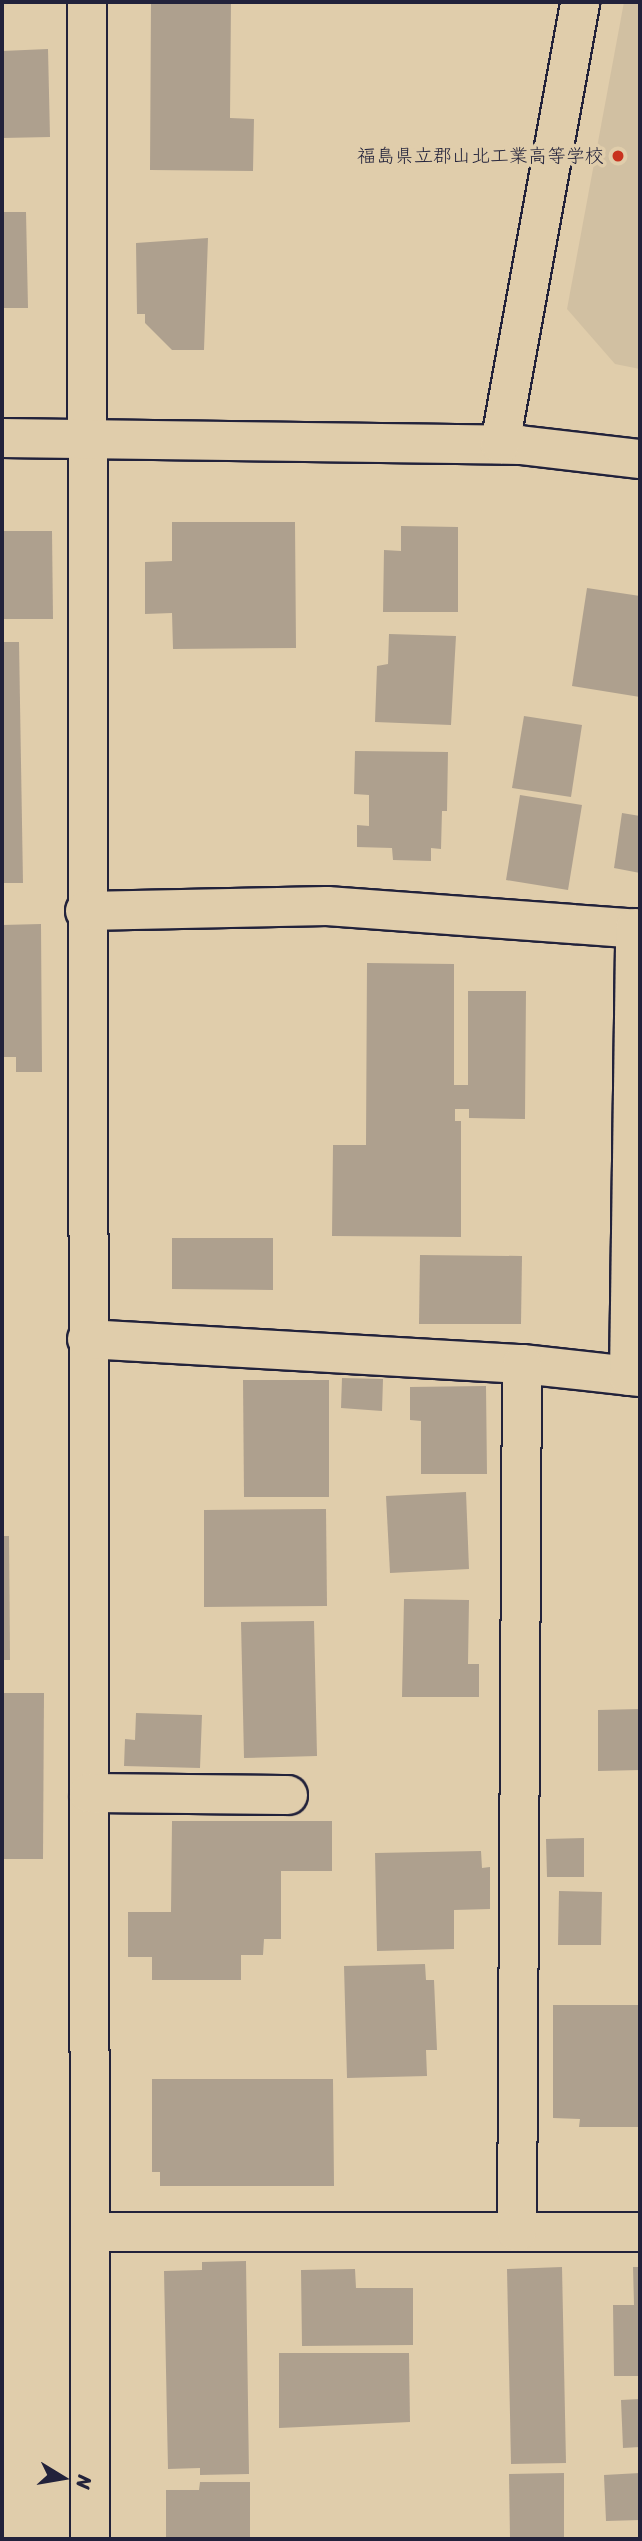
<!DOCTYPE html>
<meta charset="utf-8">
<style>
body{margin:0}
#map{position:relative;width:642px;height:2541px;overflow:hidden;background:#e0cdab;font-family:Sriracha,"Klee One",sans-serif}
div>[style]{position:absolute}
.built>*{inset:0;background:#d1c0a2}
.building>*{inset:0;background:#aea08e}
.roads{filter:drop-shadow(2px 0 #22223b) drop-shadow(-2px 0 #22223b) drop-shadow(0 2px #22223b) drop-shadow(0 -2px #22223b)}
.minor>*{height:38px;margin:-19px;padding:0 19px;transform-origin:19px;border-radius:19px;background:#e0cdab}
.dots>*{width:19px;height:19px;translate:-50% -50%;box-sizing:border-box;border:4px solid #e0cdab;border-radius:50%}
span{translate:-50% -50%;white-space:nowrap;text-align:center;line-height:1.15;-webkit-text-stroke:7px #e0cdab;paint-order:stroke}
.poi-label{font-size:19px;color:#22223b}
.right{translate:-100% -50%;text-align:right}
.frame{position:absolute;inset:0;border:4px solid #22223b;pointer-events:none}
.north{position:absolute;left:28px;top:2443px;width:70px;height:70px;-webkit-text-stroke:5px #e0cdab;paint-order:stroke;rotate:101deg;font-size:19px;font-weight:700;line-height:28px;text-align:center;color:#22223b}
.north::after{content:'';display:block;margin:auto;width:24px;height:32px;background:#22223b;clip-path:polygon(50% 0,100% 100%,50% 72%,0 100%)}
</style>
<div id="map">
<div class="built">
<i style="clip-path:polygon(624px 2px,640px 2px,640px 369px,615px 364px,567px 309px)"></i>
</div>
<div class="building">
<i style="clip-path:polygon(151px 2px,231px 2px,230px 118px,254px 119px,253px 171px,150px 170px)"></i>
<i style="clip-path:polygon(48px 49px,50px 137px,2px 138px,2px 51px)"></i>
<i style="clip-path:polygon(2px 212px,26px 212px,28px 308px,2px 308px)"></i>
<i style="clip-path:polygon(208px 238px,204px 350px,172px 350px,145px 323px,145px 314px,137px 314px,136px 243px)"></i>
<i style="clip-path:polygon(172px 522px,295px 522px,296px 648px,173px 649px,172px 613px,145px 614px,145px 562px,172px 561px)"></i>
<i style="clip-path:polygon(401px 526px,458px 527px,458px 612px,383px 612px,384px 550px,401px 551px)"></i>
<i style="clip-path:polygon(2px 531px,52px 531px,53px 619px,2px 619px)"></i>
<i style="clip-path:polygon(587px 588px,640px 596px,640px 697px,572px 686px)"></i>
<i style="clip-path:polygon(389px 634px,456px 636px,451px 725px,375px 722px,377px 666px,388px 664px)"></i>
<i style="clip-path:polygon(2px 642px,19px 642px,23px 883px,2px 883px)"></i>
<i style="clip-path:polygon(524px 716px,582px 725px,571px 797px,512px 788px)"></i>
<i style="clip-path:polygon(355px 751px,448px 752px,447px 811px,442px 811px,441px 849px,431px 848px,431px 861px,393px 860px,392px 848px,357px 847px,357px 825px,369px 826px,369px 795px,354px 794px)"></i>
<i style="clip-path:polygon(520px 795px,582px 805px,568px 890px,506px 880px)"></i>
<i style="clip-path:polygon(622px 813px,640px 816px,640px 873px,614px 868px)"></i>
<i style="clip-path:polygon(41px 924px,42px 1072px,16px 1072px,16px 1057px,2px 1057px,2px 925px)"></i>
<i style="clip-path:polygon(367px 963px,454px 964px,454px 1085px,468px 1085px,468px 991px,526px 991px,525px 1119px,469px 1118px,469px 1109px,455px 1109px,455px 1121px,461px 1121px,461px 1237px,332px 1236px,333px 1145px,366px 1145px)"></i>
<i style="clip-path:polygon(172px 1238px,273px 1238px,273px 1290px,172px 1289px)"></i>
<i style="clip-path:polygon(420px 1255px,522px 1256px,521px 1324px,419px 1324px)"></i>
<i style="clip-path:polygon(342px 1378px,383px 1379px,382px 1411px,341px 1408px)"></i>
<i style="clip-path:polygon(243px 1380px,329px 1380px,329px 1497px,244px 1497px)"></i>
<i style="clip-path:polygon(486px 1386px,487px 1474px,421px 1474px,421px 1421px,410px 1420px,410px 1387px)"></i>
<i style="clip-path:polygon(466px 1492px,469px 1569px,390px 1573px,386px 1496px)"></i>
<i style="clip-path:polygon(326px 1509px,327px 1606px,204px 1607px,204px 1510px)"></i>
<i style="clip-path:polygon(2px 1536px,9px 1536px,10px 1660px,2px 1660px)"></i>
<i style="clip-path:polygon(404px 1599px,469px 1600px,468px 1664px,479px 1664px,479px 1697px,402px 1697px)"></i>
<i style="clip-path:polygon(314px 1621px,317px 1756px,244px 1758px,241px 1622px)"></i>
<i style="clip-path:polygon(2px 1693px,44px 1693px,43px 1859px,2px 1859px)"></i>
<i style="clip-path:polygon(640px 1709px,640px 1770px,598px 1771px,598px 1710px)"></i>
<i style="clip-path:polygon(136px 1713px,202px 1715px,200px 1768px,124px 1766px,125px 1739px,135px 1740px)"></i>
<i style="clip-path:polygon(172px 1821px,332px 1821px,332px 1871px,281px 1871px,281px 1939px,264px 1939px,263px 1955px,241px 1955px,241px 1980px,152px 1980px,152px 1957px,128px 1957px,128px 1912px,171px 1912px)"></i>
<i style="clip-path:polygon(584px 1838px,584px 1877px,547px 1877px,546px 1839px)"></i>
<i style="clip-path:polygon(481px 1851px,482px 1868px,490px 1867px,490px 1909px,454px 1910px,454px 1949px,377px 1951px,375px 1853px)"></i>
<i style="clip-path:polygon(559px 1891px,602px 1892px,601px 1945px,558px 1945px)"></i>
<i style="clip-path:polygon(425px 1964px,426px 1980px,434px 1980px,437px 2050px,426px 2050px,427px 2076px,347px 2078px,344px 1966px)"></i>
<i style="clip-path:polygon(553px 2005px,640px 2005px,640px 2127px,579px 2127px,580px 2119px,553px 2118px)"></i>
<i style="clip-path:polygon(152px 2079px,333px 2079px,334px 2186px,160px 2186px,160px 2172px,152px 2172px)"></i>
<i style="clip-path:polygon(246px 2261px,249px 2474px,200px 2475px,200px 2468px,168px 2469px,164px 2271px,202px 2270px,202px 2262px)"></i>
<i style="clip-path:polygon(562px 2267px,566px 2463px,511px 2464px,507px 2269px)"></i>
<i style="clip-path:polygon(633px 2267px,640px 2267px,640px 2376px,614px 2376px,613px 2305px,634px 2305px)"></i>
<i style="clip-path:polygon(355px 2269px,356px 2288px,413px 2288px,413px 2345px,302px 2346px,301px 2270px)"></i>
<i style="clip-path:polygon(279px 2353px,409px 2353px,410px 2422px,279px 2428px)"></i>
<i style="clip-path:polygon(640px 2399px,640px 2447px,623px 2448px,621px 2400px)"></i>
<i style="clip-path:polygon(564px 2473px,564px 2539px,510px 2539px,509px 2474px)"></i>
<i style="clip-path:polygon(640px 2473px,640px 2520px,606px 2521px,604px 2475px)"></i>
<i style="clip-path:polygon(200px 2482px,250px 2482px,250px 2539px,166px 2539px,166px 2490px,199px 2490px)"></i>
</div>
<div class="roads">
<div class="minor">
<i style="left:87px;top:2px;width:2537px;rotate:89.93deg"></i>
<i style="left:2px;top:438px;width:518px;rotate:0.77deg"></i>
<i style="left:520px;top:445px;width:121px;rotate:6.7deg"></i>
<i style="left:500px;top:444px;width:449px;rotate:-79.7deg"></i>
<i style="left:85px;top:911px;width:242px;rotate:-1.2deg"></i>
<i style="left:327px;top:906px;width:314px;rotate:4.2deg"></i>
<i style="left:87px;top:1339px;width:436px;rotate:3.3deg"></i>
<i style="left:522px;top:1364px;width:119px;rotate:6.3deg"></i>
<i style="left:629px;top:1376px;width:448px;rotate:-89.2deg"></i>
<i style="left:89px;top:1793px;width:199px;rotate:0.6deg"></i>
<i style="left:92px;top:2232px;width:548px"></i>
<i style="left:517px;top:2232px;width:868px;rotate:-89.67deg"></i>
</div>
</div>
<div class="dots">
<i style="left:618px;top:156px;background:#c8321e"></i>
</div>
<div class="poi-label">
<span class="right" style="left:604px;top:156px">福島県立郡山北工業高等学校</span>
</div>
<div class="frame"></div>
<div class="north">N</div>
</div>
